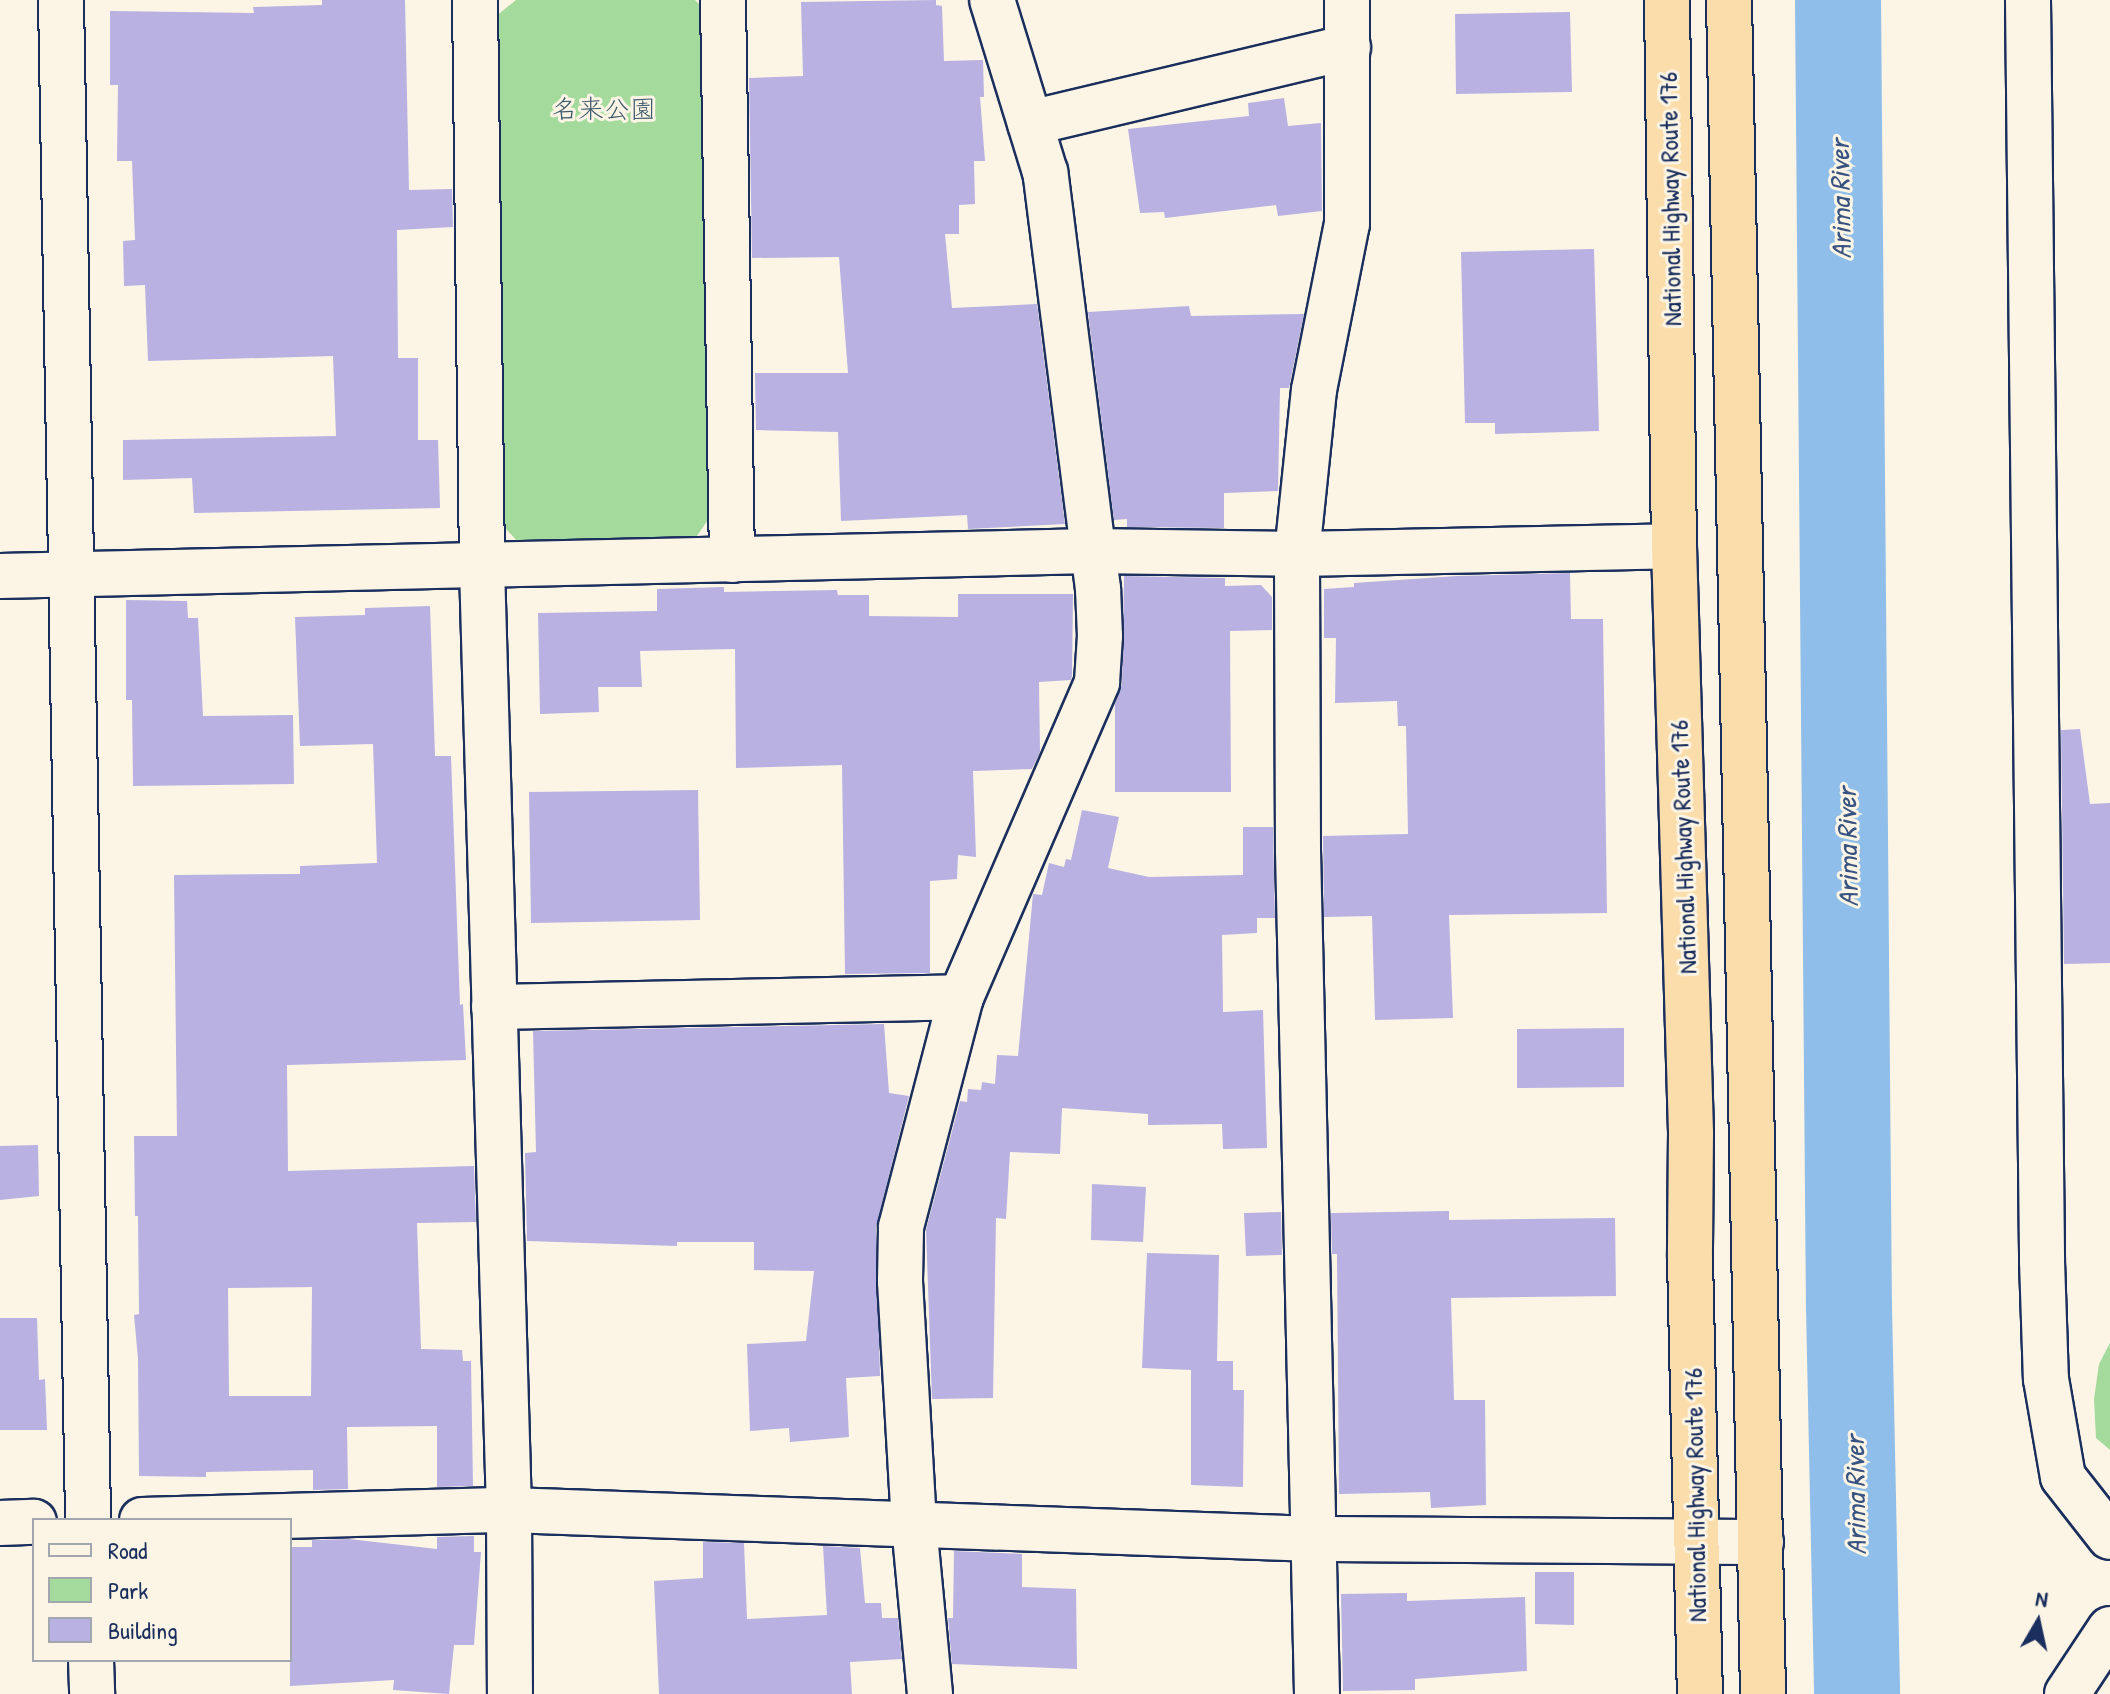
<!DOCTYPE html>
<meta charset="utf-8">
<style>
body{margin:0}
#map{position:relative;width:2110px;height:1694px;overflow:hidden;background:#fcf5e5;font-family:"Patrick Hand","Klee One",sans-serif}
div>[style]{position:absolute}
.green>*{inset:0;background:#a5da9d}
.river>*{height:86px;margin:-43px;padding:0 43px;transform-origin:43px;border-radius:43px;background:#8ebee9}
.building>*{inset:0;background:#b8b1e2}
.roads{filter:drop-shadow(2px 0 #1b2f5e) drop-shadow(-2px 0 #1b2f5e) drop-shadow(0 2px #1b2f5e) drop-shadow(0 -2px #1b2f5e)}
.street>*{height:44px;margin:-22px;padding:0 22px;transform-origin:22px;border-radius:22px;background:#fcf5e5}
.secondary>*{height:44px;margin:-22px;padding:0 22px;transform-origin:22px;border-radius:22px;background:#fcf5e5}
.highway>*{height:44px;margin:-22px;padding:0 22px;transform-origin:22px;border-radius:22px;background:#fbddab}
span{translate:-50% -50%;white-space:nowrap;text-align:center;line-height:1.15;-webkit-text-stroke:6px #fcf5e5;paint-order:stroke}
.park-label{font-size:26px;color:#3e5a6e}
.street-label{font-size:26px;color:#1b2f5e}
.water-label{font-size:28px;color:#385381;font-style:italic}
.legend{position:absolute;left:32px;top:1518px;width:260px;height:144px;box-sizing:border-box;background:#fcf5e5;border:2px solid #a2a6af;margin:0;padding:10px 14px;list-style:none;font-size:24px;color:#1b2f5e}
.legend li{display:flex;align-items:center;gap:16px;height:40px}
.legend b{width:40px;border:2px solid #a2a6af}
.north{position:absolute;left:1998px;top:1582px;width:80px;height:80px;-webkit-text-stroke:6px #fcf5e5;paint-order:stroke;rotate:9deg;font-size:22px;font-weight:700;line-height:32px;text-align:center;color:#1b2f5e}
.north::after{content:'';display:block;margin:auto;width:28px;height:36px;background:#1b2f5e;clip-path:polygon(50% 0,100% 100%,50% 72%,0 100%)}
</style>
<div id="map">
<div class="green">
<i style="clip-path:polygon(516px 0,695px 0,710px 15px,717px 507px,692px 543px,522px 546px,504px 527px,495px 17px)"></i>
<i style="clip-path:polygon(2110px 1343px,2110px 1450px,2096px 1438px,2094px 1399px,2099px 1364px)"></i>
</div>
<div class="river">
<i style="left:1838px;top:0;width:1307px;rotate:89.52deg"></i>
<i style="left:1849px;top:1307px;width:387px;rotate:88.8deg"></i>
</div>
<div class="building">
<i style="clip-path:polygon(322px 0,405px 0,409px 190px,452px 189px,453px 227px,397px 230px,398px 358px,418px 358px,418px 440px,438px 440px,440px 508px,194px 513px,192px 478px,123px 480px,123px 440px,336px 436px,333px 356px,148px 361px,145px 285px,124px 286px,123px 241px,135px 240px,132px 161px,117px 161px,118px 85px,110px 85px,110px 11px,254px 13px,253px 7px,322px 5px)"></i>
<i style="clip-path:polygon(936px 0,936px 5px,942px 6px,944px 61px,983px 60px,984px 97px,980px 97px,985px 161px,974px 161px,975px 204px,959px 205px,959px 234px,945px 234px,952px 308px,1037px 304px,1065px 524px,968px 529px,967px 515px,841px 521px,838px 432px,756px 430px,755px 373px,848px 373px,839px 257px,752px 258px,749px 78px,803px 76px,801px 2px)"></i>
<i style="clip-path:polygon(1570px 12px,1572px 92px,1456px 94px,1455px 14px)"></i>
<i style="clip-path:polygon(1284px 98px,1288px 126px,1321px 123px,1322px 211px,1278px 216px,1276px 205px,1165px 218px,1164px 212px,1140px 213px,1128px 129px,1249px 116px,1248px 103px)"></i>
<i style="clip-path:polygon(1594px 249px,1599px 431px,1495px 434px,1495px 423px,1465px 423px,1461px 252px)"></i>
<i style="clip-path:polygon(1189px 306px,1191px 316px,1304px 314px,1289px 388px,1280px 388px,1278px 491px,1224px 493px,1224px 528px,1127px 527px,1127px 519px,1114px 520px,1088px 312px)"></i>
<i style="clip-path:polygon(1570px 573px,1571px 619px,1603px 619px,1607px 913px,1449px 915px,1453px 1018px,1375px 1020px,1372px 916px,1324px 917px,1323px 836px,1408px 834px,1406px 726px,1398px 726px,1397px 701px,1335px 703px,1336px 638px,1324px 638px,1324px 589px,1354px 587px,1354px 583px,1457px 576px)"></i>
<i style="clip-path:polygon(1124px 576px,1225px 578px,1225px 586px,1261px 585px,1272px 597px,1272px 630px,1230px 631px,1231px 792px,1115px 792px,1115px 704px,1122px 684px)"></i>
<i style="clip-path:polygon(724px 587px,724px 592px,837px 590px,838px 595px,869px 595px,869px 616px,958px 617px,958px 594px,1073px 594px,1072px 676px,1071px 680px,1039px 682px,1040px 752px,1032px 769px,973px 771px,976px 857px,958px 855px,957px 879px,930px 881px,930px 973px,845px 974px,842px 765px,736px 768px,735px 649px,640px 651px,642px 687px,598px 687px,599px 712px,540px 714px,538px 613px,657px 611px,657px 589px)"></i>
<i style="clip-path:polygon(126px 600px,187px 601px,188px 618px,198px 618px,203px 716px,293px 715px,294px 784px,133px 786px,132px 700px,126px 700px)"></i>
<i style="clip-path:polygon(evenodd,430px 606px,435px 756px,451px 756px,460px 1005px,463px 1004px,466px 1060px,287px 1065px,288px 1171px,474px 1166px,476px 1222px,417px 1223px,421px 1349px,462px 1350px,463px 1361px,471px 1361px,473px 1486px,437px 1487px,437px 1426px,347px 1427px,348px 1489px,313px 1490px,313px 1470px,206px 1472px,206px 1477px,139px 1476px,138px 1359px,134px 1315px,139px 1314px,138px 1216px,135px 1216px,134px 1136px,177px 1136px,174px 875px,300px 874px,300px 866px,377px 863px,373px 744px,300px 746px,295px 617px,365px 615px,365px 608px,430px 606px,312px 1287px,311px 1396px,229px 1396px,228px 1288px,312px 1287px)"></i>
<i style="clip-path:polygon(2080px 729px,2090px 804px,2110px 803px,2110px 963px,2064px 964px,2061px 730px)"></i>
<i style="clip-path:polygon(698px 790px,700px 920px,531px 923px,529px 792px)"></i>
<i style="clip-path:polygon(1082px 810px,1119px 817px,1108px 868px,1149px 877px,1243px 875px,1243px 827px,1273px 827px,1275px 918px,1257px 918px,1257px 933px,1222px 935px,1223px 1012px,1263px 1010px,1267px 1148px,1223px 1149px,1222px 1124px,1148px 1125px,1148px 1114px,1062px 1108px,1060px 1154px,1010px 1152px,1006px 1219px,996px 1218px,993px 1398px,932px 1399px,926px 1230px,960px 1101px,967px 1102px,968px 1089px,981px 1090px,982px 1082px,995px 1084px,997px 1055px,1018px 1056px,1033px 894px,1042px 895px,1049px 863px,1064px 867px,1066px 859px,1071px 860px)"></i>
<i style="clip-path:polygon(884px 1024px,889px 1093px,909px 1096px,876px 1227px,880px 1376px,846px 1378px,849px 1437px,790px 1442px,789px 1428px,750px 1431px,747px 1344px,806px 1341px,814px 1271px,754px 1270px,754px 1242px,677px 1242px,677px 1246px,527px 1241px,525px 1153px,536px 1152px,533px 1031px)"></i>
<i style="clip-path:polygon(1624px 1028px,1624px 1087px,1517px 1088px,1517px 1029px)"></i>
<i style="clip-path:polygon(38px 1145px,39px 1196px,0 1200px,0 1146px)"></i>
<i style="clip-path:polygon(1092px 1184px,1146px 1187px,1143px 1242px,1091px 1240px)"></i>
<i style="clip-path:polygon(1449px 1211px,1449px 1220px,1615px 1218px,1616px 1296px,1451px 1298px,1454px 1400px,1485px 1400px,1486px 1505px,1431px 1508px,1430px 1492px,1339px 1494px,1337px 1254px,1332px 1254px,1331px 1213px)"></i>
<i style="clip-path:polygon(1281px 1212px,1282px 1255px,1246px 1256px,1244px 1213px)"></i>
<i style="clip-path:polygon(1147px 1253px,1219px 1255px,1217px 1361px,1233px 1361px,1233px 1390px,1244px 1390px,1243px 1487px,1191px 1485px,1191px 1370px,1142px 1368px)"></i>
<i style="clip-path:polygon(0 1318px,37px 1318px,39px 1380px,45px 1379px,47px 1430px,0 1430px)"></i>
<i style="clip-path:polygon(474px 1536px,474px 1552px,481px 1552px,474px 1645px,454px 1645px,449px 1694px,393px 1690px,394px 1680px,290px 1686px,290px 1547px,312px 1547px,312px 1540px,349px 1539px,437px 1549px,437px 1537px)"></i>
<i style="clip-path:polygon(703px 1542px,744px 1543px,747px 1619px,827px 1615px,823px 1546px,860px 1548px,865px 1603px,881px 1603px,882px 1618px,898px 1618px,902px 1659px,850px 1662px,852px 1694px,659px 1694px,654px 1581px,703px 1578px)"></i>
<i style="clip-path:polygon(954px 1551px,1022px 1554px,1022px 1587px,1076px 1589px,1077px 1669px,952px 1664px,948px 1618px,953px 1618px)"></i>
<i style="clip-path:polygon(1535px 1572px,1574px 1572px,1574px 1625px,1535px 1624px)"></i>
<i style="clip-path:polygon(1407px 1593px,1407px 1601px,1525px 1597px,1527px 1671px,1415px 1679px,1415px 1690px,1343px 1691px,1341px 1594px)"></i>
</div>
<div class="roads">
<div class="street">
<i style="left:475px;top:0;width:567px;rotate:89.29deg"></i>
<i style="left:482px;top:567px;width:943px;rotate:88.36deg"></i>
<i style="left:509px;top:1510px;width:184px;rotate:89.7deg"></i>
<i style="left:723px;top:0;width:560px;rotate:89.08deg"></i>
<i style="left:2028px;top:0;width:1261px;rotate:89.36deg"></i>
<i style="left:2042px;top:1261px;width:118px;rotate:88.1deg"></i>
<i style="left:2046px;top:1379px;width:99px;rotate:80.2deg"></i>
<i style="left:2063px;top:1477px;width:76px;rotate:51.9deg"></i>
<i style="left:1030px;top:123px;width:327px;rotate:-13.4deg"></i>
<i style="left:0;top:576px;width:1091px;rotate:-1.31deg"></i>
<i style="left:1091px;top:551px;width:206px;rotate:0.8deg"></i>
<i style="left:1297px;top:554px;width:377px;rotate:-1.2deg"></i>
<i style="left:494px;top:1007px;width:467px;rotate:-1.2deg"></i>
<i style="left:142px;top:1520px;width:367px;rotate:-1.6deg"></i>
<i style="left:509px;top:1510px;width:806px;rotate:2.06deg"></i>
<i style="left:1314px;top:1539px;width:447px;rotate:0.4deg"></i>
<i style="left:0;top:1523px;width:34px;rotate:-2deg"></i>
<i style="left:930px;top:1694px;width:171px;rotate:-95.4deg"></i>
<i style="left:914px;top:1524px;width:243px;rotate:-93.3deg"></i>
<i style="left:900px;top:1281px;width:54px;rotate:-88.9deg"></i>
<i style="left:901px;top:1227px;width:238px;rotate:-75.4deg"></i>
<i style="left:961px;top:997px;width:343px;rotate:-66.6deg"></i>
<i style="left:1097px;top:682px;width:46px;rotate:-86.3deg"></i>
<i style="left:1100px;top:636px;width:47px;rotate:-92.4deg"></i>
<i style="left:1098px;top:589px;width:420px;rotate:-97.2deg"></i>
<i style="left:1045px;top:172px;width:180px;rotate:-107.1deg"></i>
<i style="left:1317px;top:1694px;width:844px;rotate:-91.29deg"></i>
<i style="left:1298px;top:850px;width:296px;rotate:-90.2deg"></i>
<i style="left:1297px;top:554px;width:165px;rotate:-84.1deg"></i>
<i style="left:1314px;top:390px;width:169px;rotate:-78.8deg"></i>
<i style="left:1347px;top:224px;width:224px;rotate:-90deg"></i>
<i style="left:2067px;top:1694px;width:78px;rotate:-56.5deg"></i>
</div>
<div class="secondary">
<i style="left:61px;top:0;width:1520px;rotate:88.98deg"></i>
<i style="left:91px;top:1660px;width:34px;rotate:88deg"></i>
</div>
<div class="highway">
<i style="left:1667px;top:0;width:546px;rotate:89.27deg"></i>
<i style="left:1674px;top:546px;width:587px;rotate:88.34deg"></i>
<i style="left:1691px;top:1133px;width:125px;rotate:90.5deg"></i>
<i style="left:1690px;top:1258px;width:436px;rotate:88.7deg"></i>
<i style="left:1729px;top:0;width:1694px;rotate:88.85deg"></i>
</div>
</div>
<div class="park-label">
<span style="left:604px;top:109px">名来公園</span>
</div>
<div class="street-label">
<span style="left:1670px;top:199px;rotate:-91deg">National Highway Route 176</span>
<span style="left:1683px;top:847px;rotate:-92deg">National Highway Route 176</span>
<span style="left:1695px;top:1495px;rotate:-91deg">National Highway Route 176</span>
</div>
<div class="water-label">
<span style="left:1840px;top:199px;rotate:-91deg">Arima River</span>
<span style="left:1847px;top:847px;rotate:-91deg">Arima River</span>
<span style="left:1855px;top:1495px;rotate:-91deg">Arima River</span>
</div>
<ul class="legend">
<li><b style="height:10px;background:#fcf5e5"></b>Road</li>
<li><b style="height:22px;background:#a5da9d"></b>Park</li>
<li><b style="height:22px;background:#b8b1e2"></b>Building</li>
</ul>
<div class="north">N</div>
</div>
